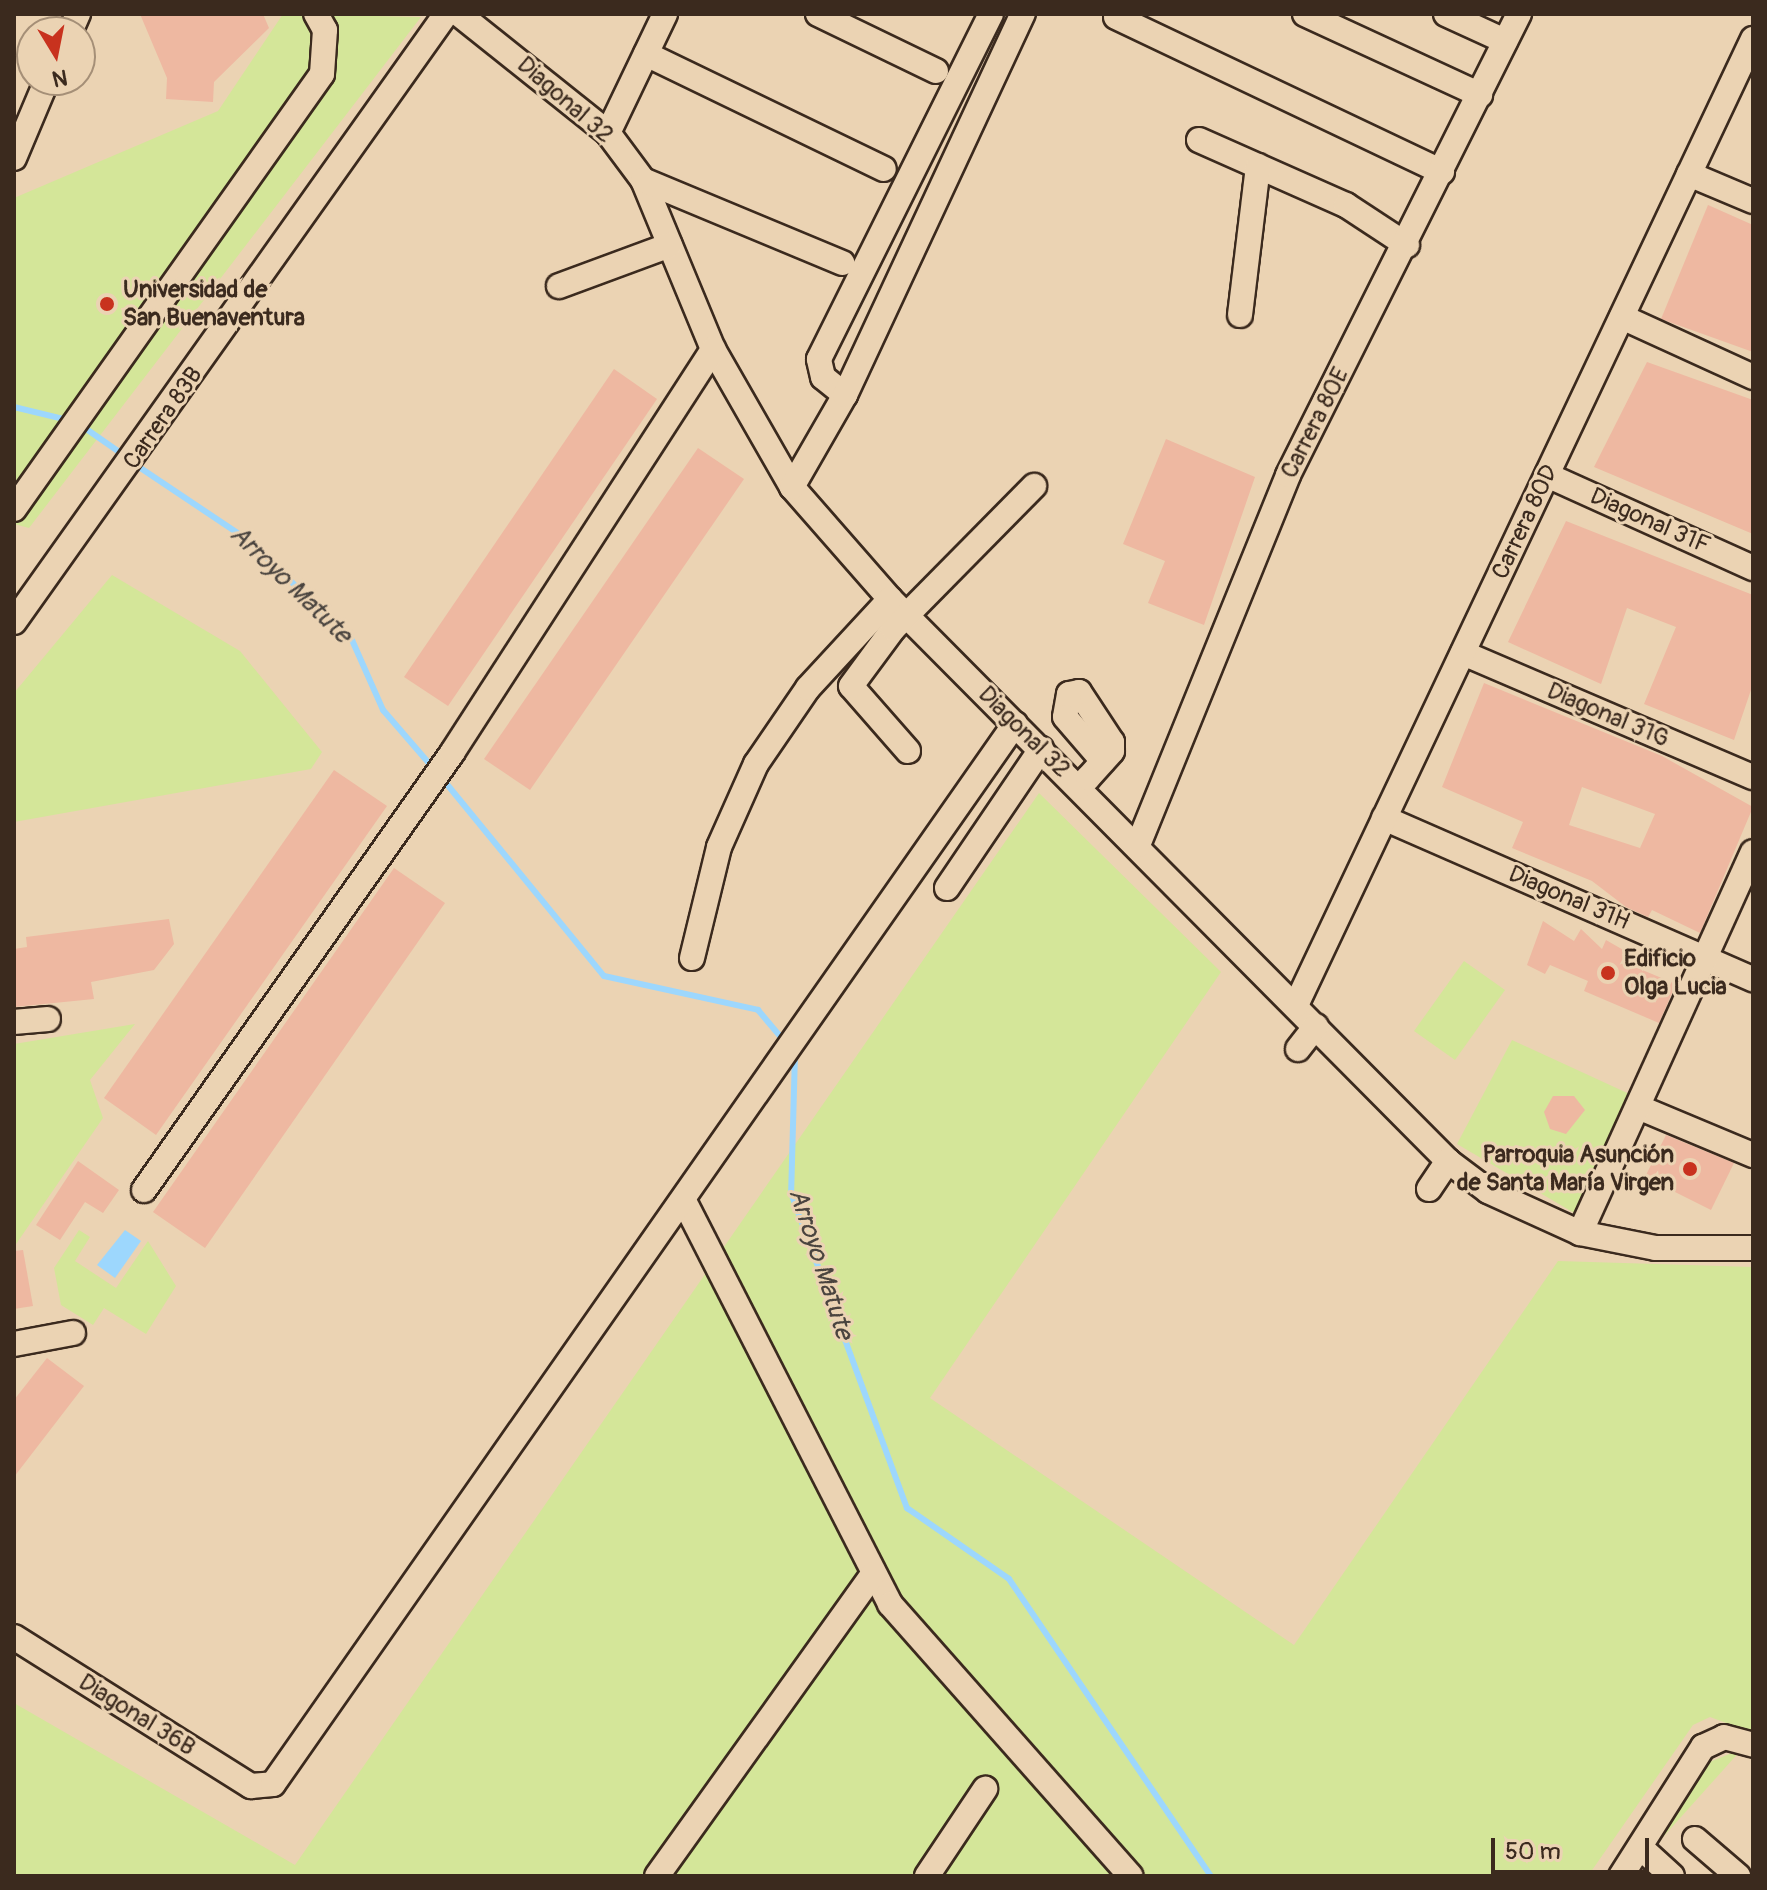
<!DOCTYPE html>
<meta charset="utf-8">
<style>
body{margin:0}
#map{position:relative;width:1767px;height:1890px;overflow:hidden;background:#ebd3b3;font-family:Pangolin,sans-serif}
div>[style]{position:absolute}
.green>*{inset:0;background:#d4e699}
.water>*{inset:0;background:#9dd7fd}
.stream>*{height:6px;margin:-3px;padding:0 3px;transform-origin:3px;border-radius:3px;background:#9dd7fd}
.building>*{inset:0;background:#eeb8a1}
.roads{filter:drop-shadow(2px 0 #3b2a1e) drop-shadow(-2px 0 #3b2a1e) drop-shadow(0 2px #3b2a1e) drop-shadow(0 -2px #3b2a1e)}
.minor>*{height:24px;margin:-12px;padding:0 12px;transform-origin:12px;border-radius:12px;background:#ebd3b3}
.dots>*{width:22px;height:22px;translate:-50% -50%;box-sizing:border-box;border:4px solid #ebd3b3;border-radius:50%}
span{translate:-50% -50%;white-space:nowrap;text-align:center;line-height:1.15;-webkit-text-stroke:6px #ebd3b3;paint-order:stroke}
.street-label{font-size:24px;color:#3b2a1e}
.poi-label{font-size:24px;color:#3b2a1e;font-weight:700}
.left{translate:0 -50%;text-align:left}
.right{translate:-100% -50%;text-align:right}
.water-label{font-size:26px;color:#4a443f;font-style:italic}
.frame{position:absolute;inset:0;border:16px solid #3b2a1e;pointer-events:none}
.north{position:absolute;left:16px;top:16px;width:80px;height:80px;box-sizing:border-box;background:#ebd3b3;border:2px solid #a58f77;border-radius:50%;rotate:170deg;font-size:22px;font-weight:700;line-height:32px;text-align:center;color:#3b2a1e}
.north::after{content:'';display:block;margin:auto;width:28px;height:36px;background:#c8321e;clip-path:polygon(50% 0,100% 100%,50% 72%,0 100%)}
.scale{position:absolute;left:1491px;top:1838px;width:158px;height:36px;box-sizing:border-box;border:4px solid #3b2a1e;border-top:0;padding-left:10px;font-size:24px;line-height:28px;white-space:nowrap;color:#3b2a1e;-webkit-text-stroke:6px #ebd3b3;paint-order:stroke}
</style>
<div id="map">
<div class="green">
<i style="clip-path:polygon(283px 14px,421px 17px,29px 528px,14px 524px,14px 198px,218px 111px)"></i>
<i style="clip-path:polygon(112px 575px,240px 651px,322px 752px,311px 769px,14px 822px,14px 693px)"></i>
<i style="clip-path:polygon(1039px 793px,1221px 972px,930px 1398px,1294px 1645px,1558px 1261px,1753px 1267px,1753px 1733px,1710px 1717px,1693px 1725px,1588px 1876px,14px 1876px,14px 1703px,295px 1865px)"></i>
<i style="clip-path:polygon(1464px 961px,1505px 990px,1455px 1060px,1414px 1031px)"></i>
<i style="clip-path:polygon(135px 1024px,90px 1080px,103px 1118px,14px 1247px,14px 1044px)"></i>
<i style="clip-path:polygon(1512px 1040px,1636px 1097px,1581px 1217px,1457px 1144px)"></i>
<i style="clip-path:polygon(79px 1230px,90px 1237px,75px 1261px,116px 1288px,148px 1241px,176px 1286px,146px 1334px,104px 1308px,93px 1325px,61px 1305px,54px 1268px)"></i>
<i style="clip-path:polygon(1742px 1749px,1655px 1846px,1707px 1763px)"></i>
</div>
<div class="water">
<i style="clip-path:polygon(125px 1230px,141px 1241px,115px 1278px,97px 1265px)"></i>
</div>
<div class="stream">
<i style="left:14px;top:407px;width:60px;rotate:13.6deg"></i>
<i style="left:82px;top:426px;width:52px;rotate:34.9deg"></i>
<i style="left:133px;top:463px;width:138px;rotate:33.8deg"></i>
<i style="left:248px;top:540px;width:144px;rotate:43.9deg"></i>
<i style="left:352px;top:640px;width:77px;rotate:66.1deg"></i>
<i style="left:383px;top:710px;width:78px;rotate:49.2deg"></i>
<i style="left:441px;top:777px;width:257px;rotate:50.7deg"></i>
<i style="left:604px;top:976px;width:158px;rotate:12.4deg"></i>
<i style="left:758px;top:1010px;width:42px;rotate:49.8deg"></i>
<i style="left:795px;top:1054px;width:139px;rotate:91.6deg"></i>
<i style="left:791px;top:1193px;width:336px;rotate:69.8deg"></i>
<i style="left:907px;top:1508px;width:124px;rotate:34.8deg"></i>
<i style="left:1009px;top:1579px;width:359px;rotate:55.8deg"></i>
</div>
<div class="building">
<i style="clip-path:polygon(140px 14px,263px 14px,269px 28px,214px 82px,213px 102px,166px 99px,167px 78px)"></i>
<i style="clip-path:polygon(1708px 205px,1753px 225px,1753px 352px,1661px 319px)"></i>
<i style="clip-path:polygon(1647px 362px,1753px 400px,1753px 534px,1594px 467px)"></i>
<i style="clip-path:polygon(614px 369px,657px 399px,448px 706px,404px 677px)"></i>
<i style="clip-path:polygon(1166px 439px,1255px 477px,1204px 625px,1148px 603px,1165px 561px,1123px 544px)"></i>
<i style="clip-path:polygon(698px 448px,744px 479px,530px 790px,484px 759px)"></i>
<i style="clip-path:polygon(1566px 521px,1753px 595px,1753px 684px,1734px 740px,1644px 704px,1676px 627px,1627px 608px,1601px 684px,1508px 642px)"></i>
<i style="clip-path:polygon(evenodd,1484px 683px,1662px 756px,1753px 807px,1700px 933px,1652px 910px,1648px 917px,1626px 907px,1592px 881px,1512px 848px,1523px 822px,1442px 787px,1484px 683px,1582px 787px,1655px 814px,1640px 848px,1569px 825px,1582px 787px)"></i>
<i style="clip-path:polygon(334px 770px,387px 806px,156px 1135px,104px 1098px)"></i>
<i style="clip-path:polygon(394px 868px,445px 903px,205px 1248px,153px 1212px)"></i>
<i style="clip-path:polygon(169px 919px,174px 944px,154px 970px,91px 982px,94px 999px,14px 1007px,14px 949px,27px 947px,26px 937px)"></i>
<i style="clip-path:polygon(1543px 921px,1574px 941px,1581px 929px,1602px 949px,1606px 940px,1632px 955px,1628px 964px,1676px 984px,1659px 1023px,1584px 991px,1588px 981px,1550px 965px,1545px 974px,1527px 965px)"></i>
<i style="clip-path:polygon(1553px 1096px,1574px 1096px,1585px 1110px,1566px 1134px,1550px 1129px,1544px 1112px)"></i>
<i style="clip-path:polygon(1666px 1135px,1734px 1163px,1711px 1210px,1645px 1177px)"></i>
<i style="clip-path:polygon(78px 1161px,119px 1190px,103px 1213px,85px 1202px,60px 1240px,36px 1225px)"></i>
<i style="clip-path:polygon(23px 1250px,33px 1306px,14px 1309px,14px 1251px)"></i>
<i style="clip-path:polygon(47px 1358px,84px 1386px,14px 1477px,14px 1400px)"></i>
</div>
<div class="roads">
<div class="minor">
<i style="left:459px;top:14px;width:191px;rotate:38.6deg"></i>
<i style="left:608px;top:133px;width:59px;rotate:53.3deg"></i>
<i style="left:643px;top:180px;width:183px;rotate:67.5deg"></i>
<i style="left:713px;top:349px;width:159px;rotate:60.2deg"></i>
<i style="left:792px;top:487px;width:149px;rotate:48.8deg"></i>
<i style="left:890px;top:599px;width:792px;rotate:45.2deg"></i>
<i style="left:1448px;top:1161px;width:50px;rotate:36.9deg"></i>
<i style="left:1488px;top:1191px;width:101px;rotate:24.5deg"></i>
<i style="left:1580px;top:1233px;width:77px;rotate:11.2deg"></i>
<i style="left:1656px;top:1248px;width:97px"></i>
<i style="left:818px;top:14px;width:131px;rotate:25.8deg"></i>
<i style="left:1305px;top:14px;width:193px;rotate:24.8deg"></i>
<i style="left:1446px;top:14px;width:65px;rotate:24.6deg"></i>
<i style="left:1116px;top:17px;width:361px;rotate:25.4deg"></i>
<i style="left:70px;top:32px;width:20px;rotate:-66deg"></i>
<i style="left:646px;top:54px;width:264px;rotate:25.8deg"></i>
<i style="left:608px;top:133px;width:132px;rotate:-64.4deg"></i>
<i style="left:1199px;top:140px;width:161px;rotate:23.9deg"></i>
<i style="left:1346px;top:205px;width:73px;rotate:33.3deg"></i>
<i style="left:14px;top:158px;width:85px;rotate:-67.1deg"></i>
<i style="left:1689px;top:174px;width:69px;rotate:22.9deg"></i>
<i style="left:643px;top:180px;width:216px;rotate:22.6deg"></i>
<i style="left:559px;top:286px;width:118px;rotate:-20.3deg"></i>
<i style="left:1240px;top:315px;width:150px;rotate:-83.1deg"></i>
<i style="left:1622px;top:317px;width:144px;rotate:24.6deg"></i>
<i style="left:845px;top:395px;width:28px;rotate:-141deg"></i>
<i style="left:823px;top:377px;width:18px;rotate:-103deg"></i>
<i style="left:819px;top:359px;width:385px;rotate:-63.5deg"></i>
<i style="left:1547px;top:475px;width:226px;rotate:24.3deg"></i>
<i style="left:792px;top:487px;width:106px;rotate:-60.1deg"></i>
<i style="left:845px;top:395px;width:421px;rotate:-65deg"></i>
<i style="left:14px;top:509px;width:533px;rotate:-54.7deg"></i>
<i style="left:322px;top:74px;width:44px;rotate:-86.1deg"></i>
<i style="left:325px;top:30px;width:18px;rotate:-119deg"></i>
<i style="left:14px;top:622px;width:746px;rotate:-54.61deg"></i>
<i style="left:1463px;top:653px;width:315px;rotate:23.2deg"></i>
<i style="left:908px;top:751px;width:86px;rotate:-131.2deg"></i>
<i style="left:851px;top:686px;width:71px;rotate:-53.6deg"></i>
<i style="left:893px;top:629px;width:201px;rotate:-45.4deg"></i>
<i style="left:1079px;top:787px;width:13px;rotate:-45deg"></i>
<i style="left:1088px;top:778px;width:36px;rotate:-48deg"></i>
<i style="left:1112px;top:751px;width:9px;rotate:-90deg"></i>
<i style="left:1112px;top:742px;width:60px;rotate:-123.4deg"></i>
<i style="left:1079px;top:692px;width:10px;rotate:169deg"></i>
<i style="left:1069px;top:694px;width:23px;rotate:100deg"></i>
<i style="left:1065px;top:717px;width:58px;rotate:49.2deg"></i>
<i style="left:1384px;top:818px;width:403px;rotate:23.6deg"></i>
<i style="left:1138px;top:845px;width:399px;rotate:-67.9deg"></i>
<i style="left:1288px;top:475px;width:516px;rotate:-63.39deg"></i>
<i style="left:947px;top:888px;width:168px;rotate:-55.9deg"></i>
<i style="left:692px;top:958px;width:114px;rotate:-76.3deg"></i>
<i style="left:719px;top:847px;width:91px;rotate:-66deg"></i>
<i style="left:756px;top:764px;width:92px;rotate:-55.6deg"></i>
<i style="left:808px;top:688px;width:121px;rotate:-47.3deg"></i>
<i style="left:1296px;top:1005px;width:1069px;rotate:-64.68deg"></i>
<i style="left:14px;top:1022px;width:34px;rotate:-5deg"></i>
<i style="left:1298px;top:1049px;width:29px;rotate:-52deg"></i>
<i style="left:1638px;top:1107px;width:125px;rotate:22.7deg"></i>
<i style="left:1429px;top:1189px;width:34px;rotate:-56deg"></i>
<i style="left:144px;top:1190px;width:535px;rotate:-54.82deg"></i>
<i style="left:452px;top:753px;width:481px;rotate:-57.1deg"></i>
<i style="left:684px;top:1201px;width:453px;rotate:62.9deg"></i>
<i style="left:890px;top:1604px;width:363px;rotate:48.5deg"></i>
<i style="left:1580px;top:1233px;width:418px;rotate:-65.6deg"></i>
<i style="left:14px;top:1344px;width:60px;rotate:-10.6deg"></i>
<i style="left:14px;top:1637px;width:280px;rotate:32.2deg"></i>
<i style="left:251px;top:1786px;width:22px;rotate:-5deg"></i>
<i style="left:273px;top:1784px;width:1294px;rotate:-55.01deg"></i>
<i style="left:1695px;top:1839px;width:57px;rotate:40.7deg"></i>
<i style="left:1640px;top:1847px;width:43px;rotate:42.2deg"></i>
<i style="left:657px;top:1876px;width:371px;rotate:-54.4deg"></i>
<i style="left:927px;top:1876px;width:105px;rotate:-56.3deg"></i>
<i style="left:1621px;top:1876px;width:153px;rotate:-57.6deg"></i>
<i style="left:1703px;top:1747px;width:23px;rotate:-25deg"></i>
<i style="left:1724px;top:1737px;width:30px;rotate:15deg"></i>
</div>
</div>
<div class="dots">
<i style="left:107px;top:304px;background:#c8321e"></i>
<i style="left:1608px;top:973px;background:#c8321e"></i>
<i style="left:1690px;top:1169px;background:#c8321e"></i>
</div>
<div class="street-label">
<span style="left:565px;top:100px;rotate:41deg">Diagonal 32</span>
<span style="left:163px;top:418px;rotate:-55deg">Carrera 83B</span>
<span style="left:1315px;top:423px;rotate:-63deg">Carrera 80E</span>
<span style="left:1650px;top:521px;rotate:24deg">Diagonal 31F</span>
<span style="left:1525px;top:522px;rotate:-65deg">Carrera 80D</span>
<span style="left:1608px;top:715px;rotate:23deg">Diagonal 31G</span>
<span style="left:1024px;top:732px;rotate:45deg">Diagonal 32</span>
<span style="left:1569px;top:898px;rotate:23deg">Diagonal 31H</span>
<span style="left:137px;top:1715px;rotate:32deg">Diagonal 36B</span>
</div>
<div class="poi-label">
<span class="left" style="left:123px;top:304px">Universidad de<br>San Buenaventura</span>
<span class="left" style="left:1624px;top:973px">Edificio<br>Olga Lucia</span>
<span class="right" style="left:1674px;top:1169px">Parroquia Asunción<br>de Santa María Virgen</span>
</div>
<div class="water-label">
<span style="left:290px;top:585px;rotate:44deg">Arroyo Matute</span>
<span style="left:820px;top:1264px;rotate:72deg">Arroyo Matute</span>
</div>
<div class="frame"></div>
<div class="north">N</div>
<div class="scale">50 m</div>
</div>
